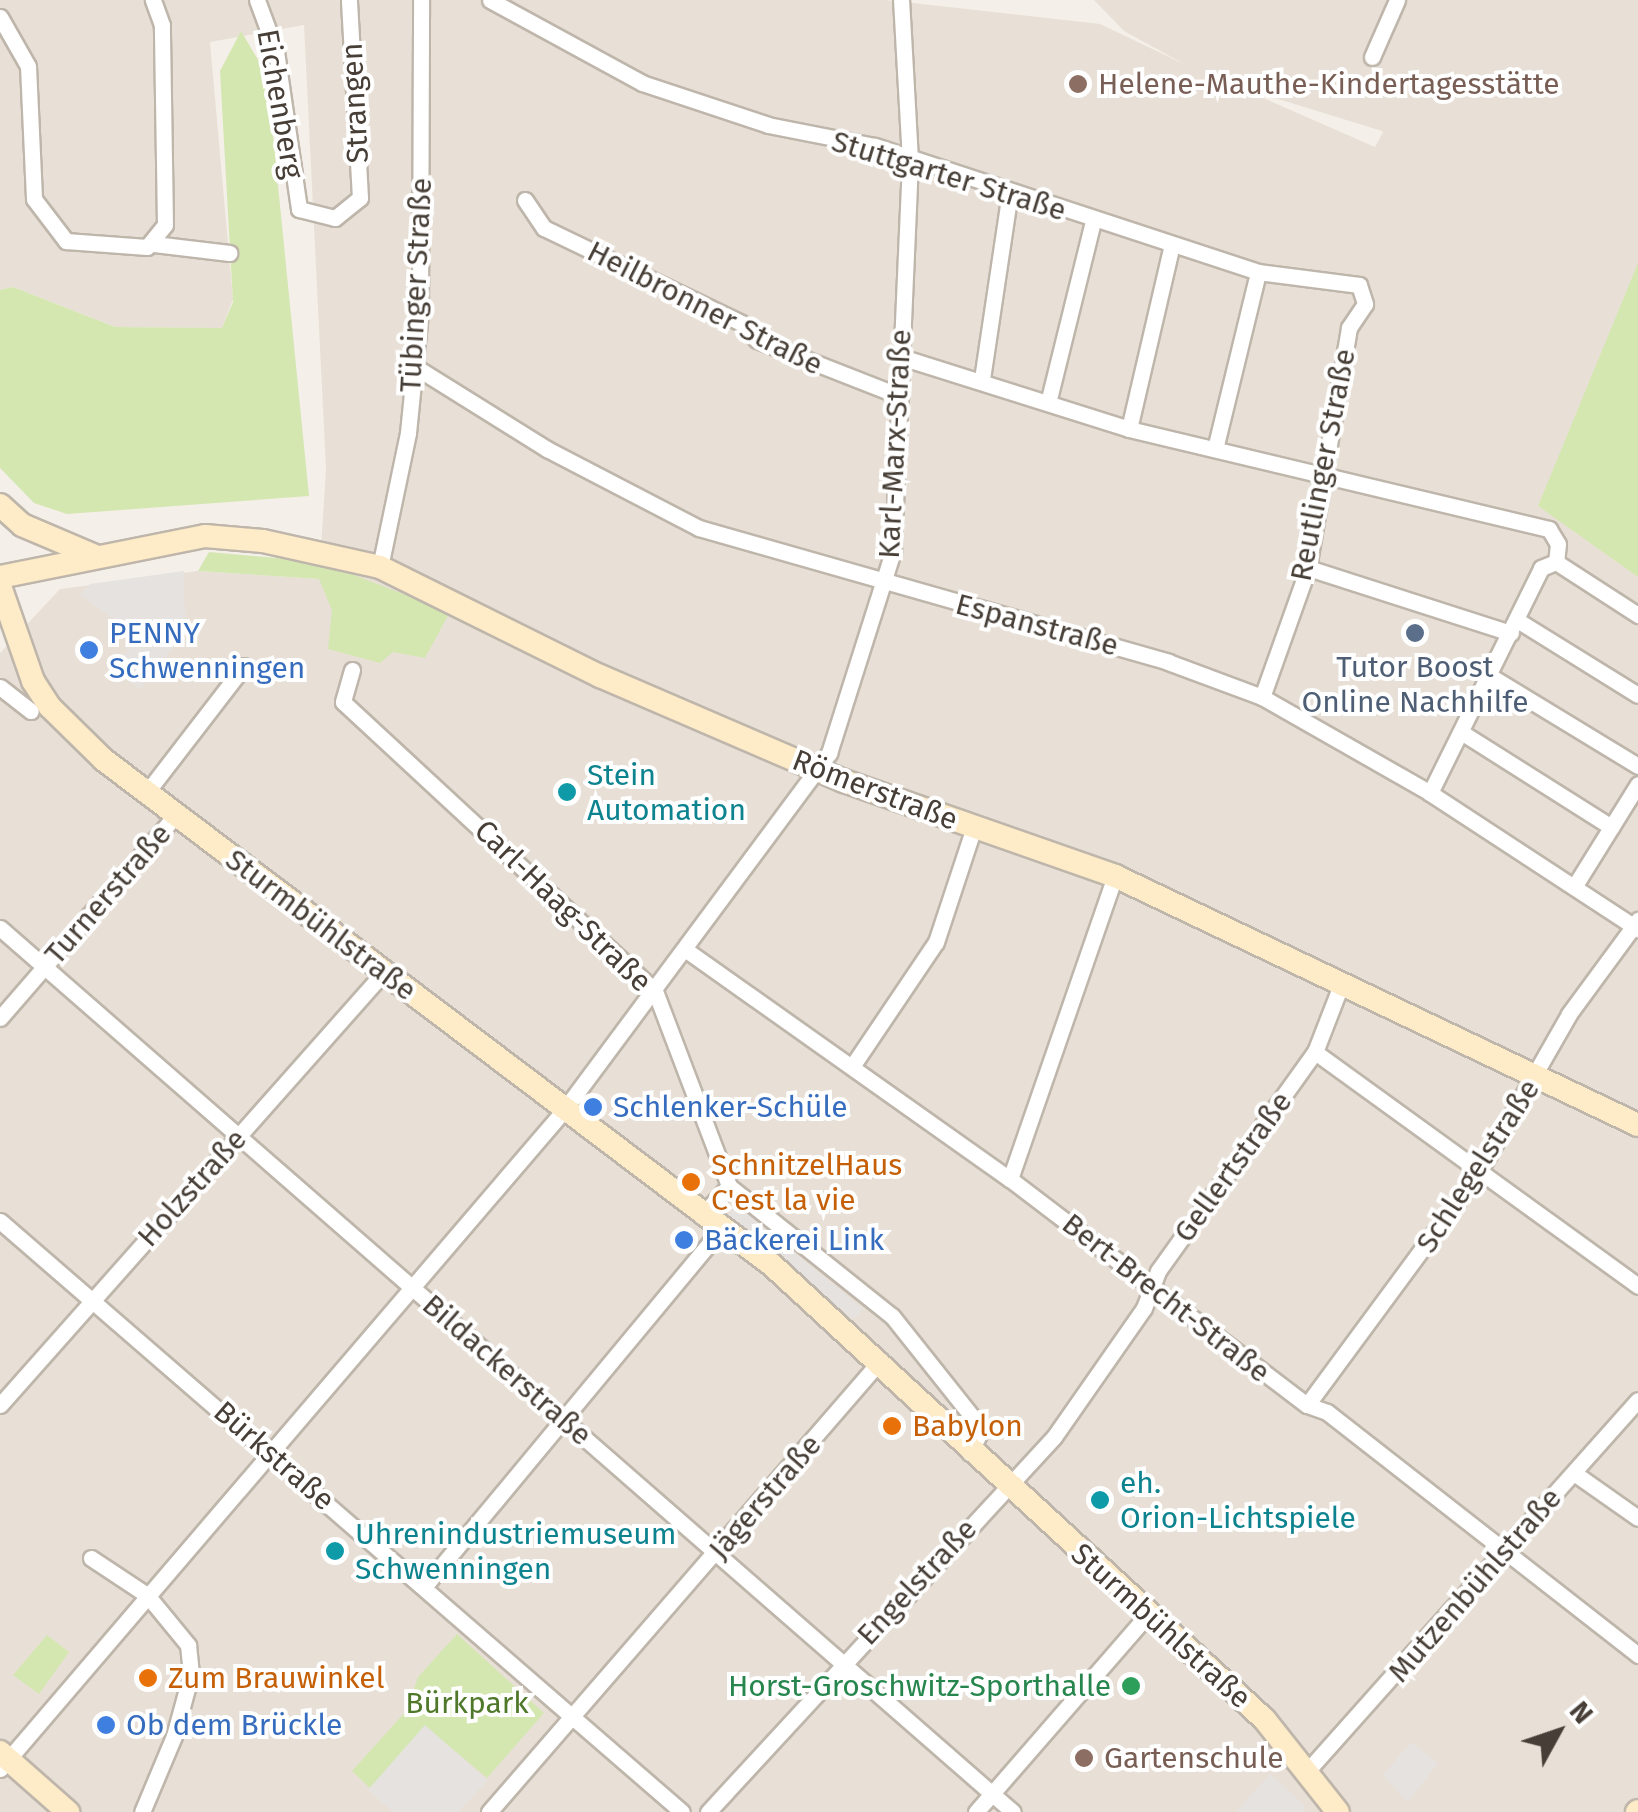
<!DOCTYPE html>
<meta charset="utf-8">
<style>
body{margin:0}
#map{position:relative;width:1638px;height:1812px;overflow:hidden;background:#f4efe8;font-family:"Fira Sans",sans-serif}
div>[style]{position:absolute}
.residential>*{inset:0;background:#e8e0d6}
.green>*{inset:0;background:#d4e7b1}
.parking>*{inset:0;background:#e5e2e0}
.roads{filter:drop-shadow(2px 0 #bfb6ab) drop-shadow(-2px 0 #bfb6ab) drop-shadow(0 2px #bfb6ab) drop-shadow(0 -2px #bfb6ab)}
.street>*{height:15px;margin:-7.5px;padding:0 7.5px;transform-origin:7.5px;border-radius:7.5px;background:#fff}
.secondary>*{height:22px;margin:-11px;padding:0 11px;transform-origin:11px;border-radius:11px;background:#feebc8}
.dots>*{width:28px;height:28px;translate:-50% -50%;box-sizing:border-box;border:5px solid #fff;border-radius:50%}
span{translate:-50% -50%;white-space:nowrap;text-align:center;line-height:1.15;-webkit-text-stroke:8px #fff;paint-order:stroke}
.education-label{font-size:30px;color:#785e54}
.left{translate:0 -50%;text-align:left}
.street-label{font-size:30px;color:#473f37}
.shop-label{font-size:30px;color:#366cbe}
.service-label{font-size:30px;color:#4e5e75}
.culture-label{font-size:30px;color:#0d838f}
.food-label{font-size:30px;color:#c56008}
.leisure-label{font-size:30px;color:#27864d}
.right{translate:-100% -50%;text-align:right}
.park-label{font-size:30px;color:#4f782a}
.north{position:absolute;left:1508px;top:1682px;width:100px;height:100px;-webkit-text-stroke:8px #fff;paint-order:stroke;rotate:50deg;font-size:28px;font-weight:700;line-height:40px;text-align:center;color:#473f37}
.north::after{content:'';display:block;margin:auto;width:35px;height:45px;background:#473f37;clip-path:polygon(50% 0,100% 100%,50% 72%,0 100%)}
</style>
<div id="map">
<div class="residential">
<i style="clip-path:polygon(evenodd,0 0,886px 0,1100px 24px,1186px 65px,1124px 31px,1094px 0,1638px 0,1638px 1812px,0 1812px,0 653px,60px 589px,198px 571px,319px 579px,326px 469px,304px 25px,210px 42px,233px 299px,222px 328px,115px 327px,13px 287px,0 290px,0 0,1236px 86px,1382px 131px,1383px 132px,1375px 147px,1236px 86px)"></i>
</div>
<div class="green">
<i style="clip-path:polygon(241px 31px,267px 75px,309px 496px,67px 514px,34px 503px,0 468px,0 290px,13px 287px,115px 327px,222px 328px,233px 302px,220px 71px)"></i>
<i style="clip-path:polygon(1638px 263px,1638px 577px,1538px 506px)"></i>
<i style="clip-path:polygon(209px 552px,320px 562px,450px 612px,425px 658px,393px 652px,380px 663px,328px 649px,332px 610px,319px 579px,198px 571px)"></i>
<i style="clip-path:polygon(457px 1634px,544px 1713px,487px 1778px,425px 1726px,370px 1788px,352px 1771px,407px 1710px,418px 1677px)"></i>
<i style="clip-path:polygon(47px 1635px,69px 1652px,39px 1694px,13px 1675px)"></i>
</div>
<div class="parking">
<i style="clip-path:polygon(184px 571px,185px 628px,173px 627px,180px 637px,140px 689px,114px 670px,138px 636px,80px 595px,90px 584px)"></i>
<i style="clip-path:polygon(736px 1205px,863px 1309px,853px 1319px,728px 1216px)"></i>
<i style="clip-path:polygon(425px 1725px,487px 1780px,459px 1812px,393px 1812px,368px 1790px)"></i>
<i style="clip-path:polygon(1411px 1742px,1438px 1763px,1408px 1802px,1383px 1775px)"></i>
<i style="clip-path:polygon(1270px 1774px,1304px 1805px,1304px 1812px,1236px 1812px)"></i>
</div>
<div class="roads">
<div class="street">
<i style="left:257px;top:0;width:54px;rotate:69.6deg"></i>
<i style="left:276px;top:51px;width:160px;rotate:81.7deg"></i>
<i style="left:299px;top:209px;width:37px;rotate:14deg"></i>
<i style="left:335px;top:218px;width:32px;rotate:-39deg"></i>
<i style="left:360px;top:198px;width:198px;rotate:-93.2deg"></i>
<i style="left:490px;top:0;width:173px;rotate:28.6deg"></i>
<i style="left:642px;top:83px;width:133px;rotate:18.4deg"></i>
<i style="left:768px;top:125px;width:109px;rotate:11.1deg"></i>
<i style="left:875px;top:146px;width:403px;rotate:18.2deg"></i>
<i style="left:1258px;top:272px;width:102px;rotate:7.3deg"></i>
<i style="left:1359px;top:285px;width:20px;rotate:72deg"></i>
<i style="left:1365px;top:304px;width:29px;rotate:124deg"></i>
<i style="left:1349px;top:328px;width:243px;rotate:99.7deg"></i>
<i style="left:1308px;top:568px;width:137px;rotate:109.6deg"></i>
<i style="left:0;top:17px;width:56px;rotate:60.3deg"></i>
<i style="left:28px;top:66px;width:133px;rotate:87.4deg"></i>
<i style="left:34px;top:199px;width:53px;rotate:52.7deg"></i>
<i style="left:66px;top:241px;width:81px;rotate:4.2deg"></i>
<i style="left:147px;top:247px;width:28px;rotate:-51deg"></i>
<i style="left:165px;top:225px;width:200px;rotate:-90.9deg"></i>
<i style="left:162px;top:25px;width:27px;rotate:-110deg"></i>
<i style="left:1372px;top:57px;width:62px;rotate:-66.3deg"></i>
<i style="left:525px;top:200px;width:34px;rotate:56deg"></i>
<i style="left:544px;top:228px;width:219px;rotate:25.7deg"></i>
<i style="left:741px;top:323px;width:23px;rotate:47deg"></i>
<i style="left:757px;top:340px;width:154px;rotate:21.4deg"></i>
<i style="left:154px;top:244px;width:76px;rotate:6.8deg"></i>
<i style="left:901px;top:357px;width:239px;rotate:17.5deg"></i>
<i style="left:1129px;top:429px;width:432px;rotate:13.4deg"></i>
<i style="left:1549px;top:529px;width:17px;rotate:59deg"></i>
<i style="left:1558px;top:544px;width:18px;rotate:96deg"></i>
<i style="left:414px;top:366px;width:157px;rotate:32deg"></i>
<i style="left:547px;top:449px;width:171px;rotate:27.5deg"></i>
<i style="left:699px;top:528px;width:488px;rotate:15.9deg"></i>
<i style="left:1168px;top:662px;width:100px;rotate:20.4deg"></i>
<i style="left:1262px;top:697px;width:193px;rotate:29.7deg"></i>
<i style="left:1430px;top:793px;width:249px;rotate:33.2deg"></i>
<i style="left:982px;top:379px;width:189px;rotate:-81.5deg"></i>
<i style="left:1048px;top:403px;width:187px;rotate:-76.1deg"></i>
<i style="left:1129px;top:429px;width:186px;rotate:-76.9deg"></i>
<i style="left:1215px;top:449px;width:182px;rotate:-76.3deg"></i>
<i style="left:380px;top:567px;width:137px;rotate:-78.2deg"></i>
<i style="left:408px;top:433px;width:121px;rotate:-84.3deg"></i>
<i style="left:420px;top:313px;width:313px;rotate:-89.8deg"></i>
<i style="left:1308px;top:568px;width:213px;rotate:17.8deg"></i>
<i style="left:1517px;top:620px;width:142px;rotate:31.8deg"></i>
<i style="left:352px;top:670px;width:33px;rotate:106deg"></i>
<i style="left:343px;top:702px;width:425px;rotate:42.8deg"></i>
<i style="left:655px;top:991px;width:209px;rotate:69.2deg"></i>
<i style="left:1490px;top:676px;width:173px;rotate:31.3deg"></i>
<i style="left:0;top:687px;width:39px;rotate:38deg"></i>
<i style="left:1461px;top:732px;width:178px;rotate:32.3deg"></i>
<i style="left:147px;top:792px;width:159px;rotate:-52.4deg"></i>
<i style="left:1430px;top:793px;width:251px;rotate:-63.7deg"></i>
<i style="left:1541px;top:568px;width:16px;rotate:-22deg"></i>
<i style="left:1556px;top:562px;width:98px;rotate:32.9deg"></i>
<i style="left:1574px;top:887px;width:121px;rotate:-58.1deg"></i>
<i style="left:0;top:928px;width:1344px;rotate:41.11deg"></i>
<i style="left:686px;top:950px;width:397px;rotate:35.3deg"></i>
<i style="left:1010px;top:1179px;width:373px;rotate:37.3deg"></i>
<i style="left:1307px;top:1405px;width:21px;rotate:19deg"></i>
<i style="left:1327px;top:1412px;width:395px;rotate:38deg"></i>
<i style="left:0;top:1018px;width:269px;rotate:-49.1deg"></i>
<i style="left:1315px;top:1052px;width:399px;rotate:35.9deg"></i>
<i style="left:853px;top:1065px;width:148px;rotate:-56deg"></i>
<i style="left:936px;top:942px;width:121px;rotate:-71.7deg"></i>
<i style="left:1010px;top:1179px;width:321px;rotate:-70.9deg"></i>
<i style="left:701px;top:1216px;width:41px;rotate:-47deg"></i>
<i style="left:729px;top:1186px;width:208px;rotate:38.6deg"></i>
<i style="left:892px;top:1316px;width:144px;rotate:51.5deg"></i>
<i style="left:982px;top:1429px;width:27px;rotate:118deg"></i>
<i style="left:0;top:1221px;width:902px;rotate:40.91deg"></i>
<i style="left:0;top:1405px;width:579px;rotate:-48.43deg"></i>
<i style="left:1307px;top:1405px;width:290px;rotate:-53.6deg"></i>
<i style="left:1479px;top:1172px;width:182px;rotate:-60.3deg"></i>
<i style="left:1569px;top:1014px;width:117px;rotate:-53.7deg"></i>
<i style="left:1574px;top:1473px;width:78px;rotate:35.1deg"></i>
<i style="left:91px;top:1558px;width:67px;rotate:33.5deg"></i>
<i style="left:147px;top:1595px;width:65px;rotate:50.6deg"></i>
<i style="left:188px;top:1645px;width:29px;rotate:84deg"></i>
<i style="left:191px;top:1674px;width:64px;rotate:105.3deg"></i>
<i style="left:174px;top:1736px;width:82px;rotate:112.8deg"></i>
<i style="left:424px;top:1587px;width:465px;rotate:-50.3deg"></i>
<i style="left:0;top:1769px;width:867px;rotate:-49.44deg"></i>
<i style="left:564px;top:1110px;width:445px;rotate:-53.4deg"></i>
<i style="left:829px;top:753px;width:212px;rotate:-72.4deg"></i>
<i style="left:893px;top:551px;width:391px;rotate:-87.5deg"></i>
<i style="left:910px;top:160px;width:160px;rotate:-93.2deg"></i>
<i style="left:1309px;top:1769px;width:494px;rotate:-48.3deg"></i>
<i style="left:489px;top:1812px;width:598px;rotate:-49.07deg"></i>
<i style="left:708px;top:1812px;width:510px;rotate:-47.3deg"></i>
<i style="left:1054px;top:1437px;width:157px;rotate:-55.1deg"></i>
<i style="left:1144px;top:1308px;width:40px;rotate:-69deg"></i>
<i style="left:1158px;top:1271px;width:269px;rotate:-54.4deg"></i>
<i style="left:1315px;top:1052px;width:72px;rotate:-68.8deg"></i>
<i style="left:976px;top:1812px;width:261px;rotate:-49deg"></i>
</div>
<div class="secondary">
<i style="left:0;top:505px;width:30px;rotate:42deg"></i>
<i style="left:22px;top:525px;width:79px;rotate:23deg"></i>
<i style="left:0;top:577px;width:209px;rotate:-11.3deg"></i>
<i style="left:205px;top:536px;width:58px;rotate:4.9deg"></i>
<i style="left:263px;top:541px;width:120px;rotate:12.5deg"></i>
<i style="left:380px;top:567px;width:246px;rotate:26.4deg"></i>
<i style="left:600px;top:676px;width:266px;rotate:23.3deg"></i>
<i style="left:844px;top:781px;width:287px;rotate:19.3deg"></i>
<i style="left:1115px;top:876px;width:579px;rotate:25.46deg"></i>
<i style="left:0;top:586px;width:101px;rotate:70.8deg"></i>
<i style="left:33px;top:681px;width:31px;rotate:57deg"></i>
<i style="left:50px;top:707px;width:76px;rotate:44.5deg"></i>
<i style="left:104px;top:760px;width:837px;rotate:37.09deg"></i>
<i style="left:772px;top:1265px;width:671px;rotate:42.7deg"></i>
<i style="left:1265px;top:1720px;width:117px;rotate:51.6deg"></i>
<i style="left:0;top:1752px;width:91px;rotate:41.4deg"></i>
<i style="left:1637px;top:1812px;width:1px;rotate:-45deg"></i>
</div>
</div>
<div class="dots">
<i style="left:1078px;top:84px;background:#8d6e63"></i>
<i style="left:1415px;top:633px;background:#5c6f8a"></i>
<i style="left:89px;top:650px;background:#3f7fe0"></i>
<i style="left:567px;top:792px;background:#0f9aa8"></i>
<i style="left:593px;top:1107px;background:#3f7fe0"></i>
<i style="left:691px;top:1182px;background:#e8710a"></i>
<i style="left:684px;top:1240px;background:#3f7fe0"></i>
<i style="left:892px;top:1426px;background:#e8710a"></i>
<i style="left:1100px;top:1500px;background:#0f9aa8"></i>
<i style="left:335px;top:1551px;background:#0f9aa8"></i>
<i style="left:148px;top:1678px;background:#e8710a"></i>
<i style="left:1131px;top:1686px;background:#2e9e5b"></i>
<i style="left:106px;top:1725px;background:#3f7fe0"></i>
<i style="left:1084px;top:1758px;background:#8d6e63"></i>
</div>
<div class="education-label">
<span class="left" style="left:1098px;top:84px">Helene-Mauthe-Kindertagesstätte</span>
<span class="left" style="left:1104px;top:1758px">Gartenschule</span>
</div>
<div class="street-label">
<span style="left:355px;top:103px;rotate:-93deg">Strangen</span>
<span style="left:280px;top:104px;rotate:80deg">Eichenberg</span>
<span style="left:949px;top:176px;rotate:17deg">Stuttgarter Straße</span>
<span style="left:416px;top:285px;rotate:-87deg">Tübinger Straße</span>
<span style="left:705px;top:308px;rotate:27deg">Heilbronner Straße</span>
<span style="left:895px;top:444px;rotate:-87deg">Karl-Marx-Straße</span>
<span style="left:1323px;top:465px;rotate:-79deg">Reutlinger Straße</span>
<span style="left:1037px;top:625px;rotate:15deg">Espanstraße</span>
<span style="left:875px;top:790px;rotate:21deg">Römerstraße</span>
<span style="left:108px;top:894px;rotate:-49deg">Turnerstraße</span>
<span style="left:563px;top:906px;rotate:44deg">Carl-Haag-Straße</span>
<span style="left:321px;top:925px;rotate:37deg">Sturmbühlstraße</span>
<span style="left:1478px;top:1166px;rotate:-57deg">Schlegelstraße</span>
<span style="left:1233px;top:1167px;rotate:-54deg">Gellertstraße</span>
<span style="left:192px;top:1188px;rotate:-48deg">Holzstraße</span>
<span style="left:1166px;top:1298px;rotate:38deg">Bert-Brecht-Straße</span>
<span style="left:507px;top:1370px;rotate:41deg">Bildackerstraße</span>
<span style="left:274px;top:1456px;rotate:41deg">Bürkstraße</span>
<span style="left:765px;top:1497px;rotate:-49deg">Jägerstraße</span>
<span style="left:917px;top:1582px;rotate:-47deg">Engelstraße</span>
<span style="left:1475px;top:1585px;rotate:-49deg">Mutzenbühlstraße</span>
<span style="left:1161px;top:1626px;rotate:42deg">Sturmbühlstraße</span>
</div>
<div class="shop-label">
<span class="left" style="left:109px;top:650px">PENNY<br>Schwenningen</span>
<span class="left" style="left:613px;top:1107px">Schlenker-Schüle</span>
<span class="left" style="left:704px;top:1240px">Bäckerei Link</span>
<span class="left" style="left:126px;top:1725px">Ob dem Brückle</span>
</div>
<div class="service-label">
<span style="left:1415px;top:684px">Tutor Boost<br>Online Nachhilfe</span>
</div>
<div class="culture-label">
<span class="left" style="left:587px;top:792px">Stein<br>Automation</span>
<span class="left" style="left:1120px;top:1500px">eh.<br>Orion-Lichtspiele</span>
<span class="left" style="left:355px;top:1551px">Uhrenindustriemuseum<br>Schwenningen</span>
</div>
<div class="food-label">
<span class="left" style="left:711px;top:1182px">SchnitzelHaus<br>C'est la vie</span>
<span class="left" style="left:912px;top:1426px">Babylon</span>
<span class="left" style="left:168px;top:1678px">Zum Brauwinkel</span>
</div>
<div class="leisure-label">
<span class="right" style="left:1111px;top:1686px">Horst-Groschwitz-Sporthalle</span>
</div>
<div class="park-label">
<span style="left:467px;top:1703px">Bürkpark</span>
</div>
<div class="north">N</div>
</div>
